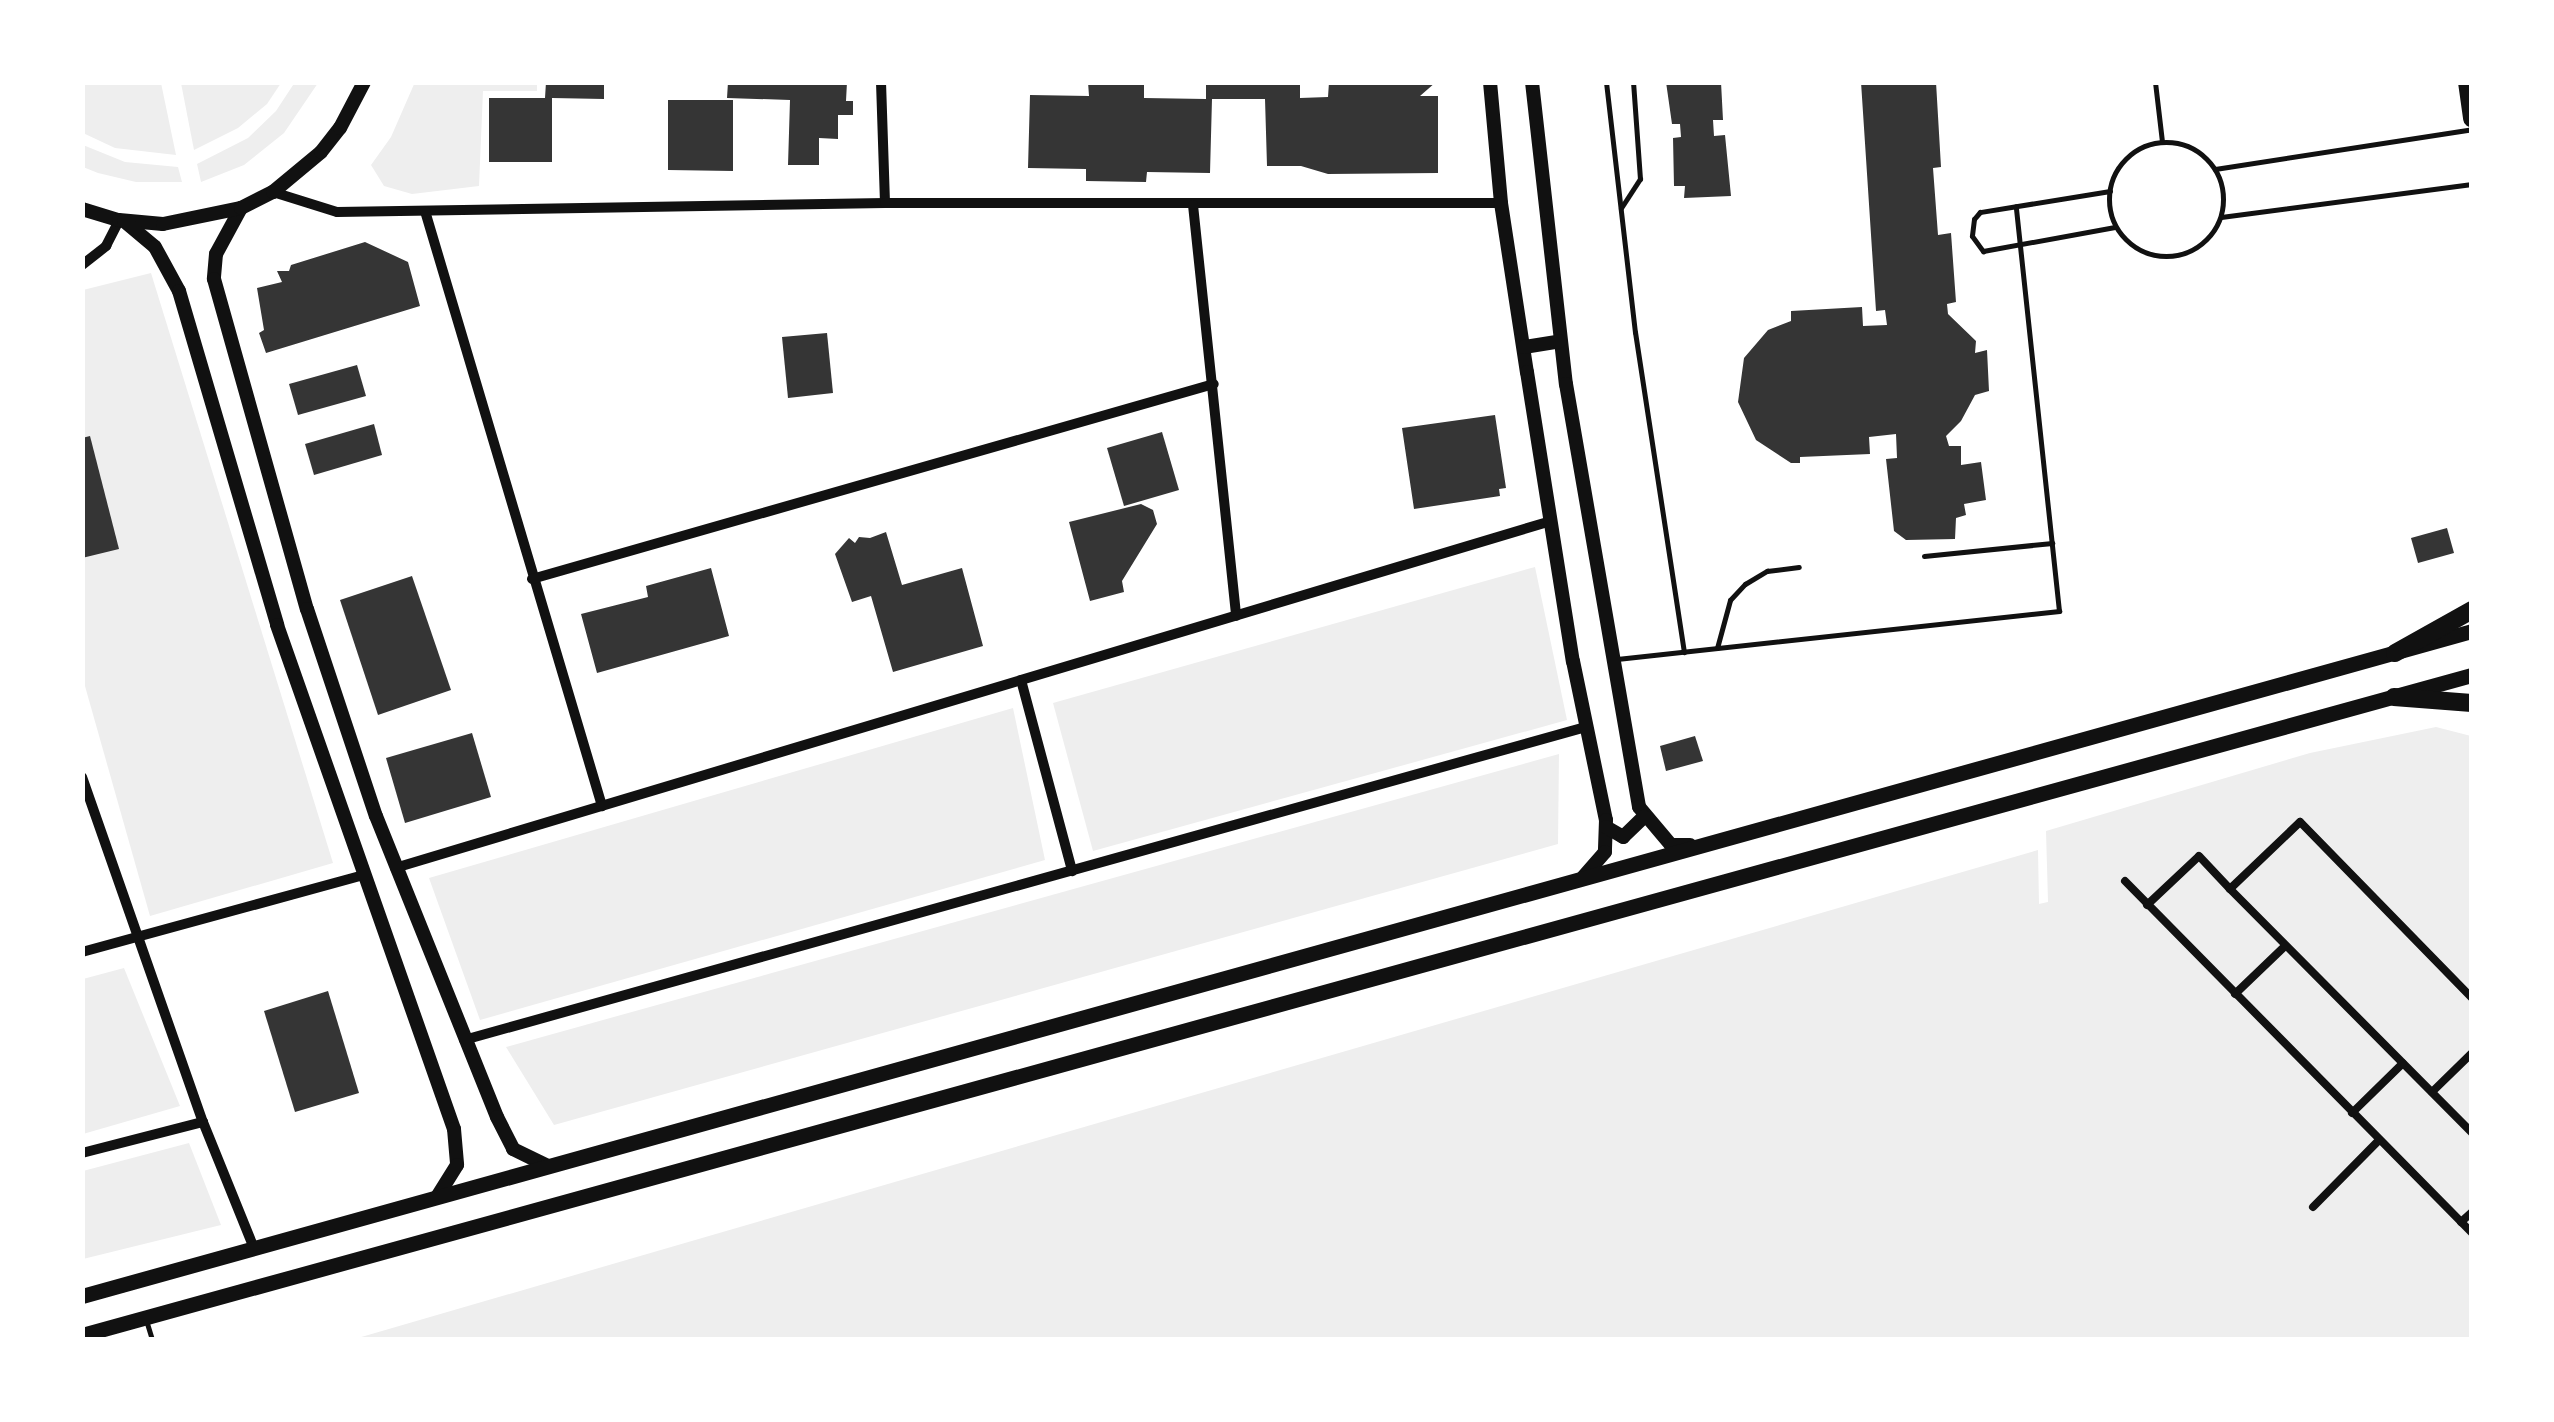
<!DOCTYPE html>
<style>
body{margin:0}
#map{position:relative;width:2554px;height:1422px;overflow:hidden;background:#fff;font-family:"DejaVu Sans",sans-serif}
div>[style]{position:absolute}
.green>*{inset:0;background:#eee}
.building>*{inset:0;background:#353535}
.service>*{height:5px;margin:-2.5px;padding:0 2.5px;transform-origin:2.5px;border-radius:2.5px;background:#111}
.service>.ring{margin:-2.5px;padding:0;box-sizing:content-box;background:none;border:5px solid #111;border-radius:50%}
.pedestrian>*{height:8px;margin:-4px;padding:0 4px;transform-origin:4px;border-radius:4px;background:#111}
.minor>*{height:10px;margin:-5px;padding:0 5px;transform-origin:5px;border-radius:5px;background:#111}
.tertiary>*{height:14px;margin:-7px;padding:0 7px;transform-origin:7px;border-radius:7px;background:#111}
.secondary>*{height:15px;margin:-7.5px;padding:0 7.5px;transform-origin:7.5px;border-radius:7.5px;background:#111}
.trunk>*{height:18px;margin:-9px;padding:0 9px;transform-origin:9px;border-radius:9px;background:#111}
span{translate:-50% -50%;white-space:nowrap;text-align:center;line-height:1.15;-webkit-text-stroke:8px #fff;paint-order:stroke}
.frame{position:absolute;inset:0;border:85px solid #fff;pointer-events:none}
</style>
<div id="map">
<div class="green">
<i style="clip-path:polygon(83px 82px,161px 83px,176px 155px,115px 148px,83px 133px)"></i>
<i style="clip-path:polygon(295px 82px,318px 83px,284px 133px,244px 165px,201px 182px,197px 164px,248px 138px,276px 111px)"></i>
<i style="clip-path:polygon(415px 82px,537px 83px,537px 91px,483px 91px,479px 186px,412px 194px,384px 186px,371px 165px,391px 137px)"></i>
<i style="clip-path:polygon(181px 83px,181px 82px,281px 83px,267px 104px,238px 128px,194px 150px)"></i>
<i style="clip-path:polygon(83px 145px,125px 162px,178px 167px,182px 182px,136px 182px,98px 173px,83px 167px)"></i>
<i style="clip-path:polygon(151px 273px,333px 863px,150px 916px,83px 679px,83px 290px)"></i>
<i style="clip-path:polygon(1535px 567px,1567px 720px,1093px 851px,1053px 703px)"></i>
<i style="clip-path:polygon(1013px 708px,1045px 860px,480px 1020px,429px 878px)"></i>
<i style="clip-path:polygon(2436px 727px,2471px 736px,2471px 1339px,351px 1340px,2038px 850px,2039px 904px,2048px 902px,2046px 831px,2310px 753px)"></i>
<i style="clip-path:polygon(1559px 754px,1558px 844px,554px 1125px,506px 1047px)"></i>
<i style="clip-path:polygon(124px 968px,180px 1106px,83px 1134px,83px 979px)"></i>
<i style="clip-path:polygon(189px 1143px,221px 1225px,83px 1259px,83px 1171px)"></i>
</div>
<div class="building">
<i style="clip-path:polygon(546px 82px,604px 82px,604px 99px,552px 98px,552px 162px,489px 162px,489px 98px,545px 98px)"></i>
<i style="clip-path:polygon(728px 82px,847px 82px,846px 101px,853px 101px,853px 115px,838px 115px,838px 139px,819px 138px,819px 165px,788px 165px,790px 100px,727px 98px)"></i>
<i style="clip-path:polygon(1088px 82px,1144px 82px,1144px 98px,1206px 99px,1206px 82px,1300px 82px,1300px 98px,1328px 97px,1329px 82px,1436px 82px,1420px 96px,1438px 96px,1438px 173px,1328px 174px,1301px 166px,1267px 166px,1265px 99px,1212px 99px,1210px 173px,1147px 172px,1146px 182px,1086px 181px,1086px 169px,1028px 168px,1030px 95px,1089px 96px)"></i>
<i style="clip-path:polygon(1666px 82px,1721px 82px,1723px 120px,1713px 120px,1714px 136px,1725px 135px,1731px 196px,1684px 198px,1685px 186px,1674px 186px,1673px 138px,1681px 137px,1680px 124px,1672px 124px)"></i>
<i style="clip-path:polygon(1861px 82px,1936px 82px,1941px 167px,1933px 168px,1938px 235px,1951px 233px,1956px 302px,1947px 304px,1948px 314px,1976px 341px,1975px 353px,1987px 350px,1989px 391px,1975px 395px,1961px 421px,1946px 436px,1949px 446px,1961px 446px,1961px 465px,1981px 462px,1986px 500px,1964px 504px,1966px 515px,1956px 518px,1955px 539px,1906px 540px,1894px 531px,1886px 459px,1897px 458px,1896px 434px,1869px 437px,1870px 454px,1800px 457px,1800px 463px,1791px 463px,1756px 440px,1738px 402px,1744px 358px,1768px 330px,1791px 321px,1791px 311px,1862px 307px,1863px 326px,1887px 325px,1885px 310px,1876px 311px)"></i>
<i style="clip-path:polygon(668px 100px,733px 100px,733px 171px,668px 170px)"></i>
<i style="clip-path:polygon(365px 242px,408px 262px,420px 306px,266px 353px,259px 333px,264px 330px,257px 288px,282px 282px,277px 271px,289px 271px,291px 265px)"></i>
<i style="clip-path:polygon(827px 333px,833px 393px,788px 398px,782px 337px)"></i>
<i style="clip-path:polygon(357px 365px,366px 396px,298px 415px,289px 384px)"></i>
<i style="clip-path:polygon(1495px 415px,1506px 488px,1499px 489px,1500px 496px,1414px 509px,1402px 428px)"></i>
<i style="clip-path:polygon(374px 424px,382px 455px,314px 475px,305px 444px)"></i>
<i style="clip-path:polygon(1162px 432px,1179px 490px,1124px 506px,1107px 448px)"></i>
<i style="clip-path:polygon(90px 436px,119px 549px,82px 558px,82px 438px)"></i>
<i style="clip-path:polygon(1141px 504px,1153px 510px,1157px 524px,1122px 581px,1124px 592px,1090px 601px,1069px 522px)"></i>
<i style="clip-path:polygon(2447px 528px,2454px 553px,2418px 563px,2411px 538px)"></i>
<i style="clip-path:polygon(886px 532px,902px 585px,962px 568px,983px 646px,893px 672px,871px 596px,852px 602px,835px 554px,849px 538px,855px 543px,859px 537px,870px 538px)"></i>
<i style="clip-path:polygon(711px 568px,729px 636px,597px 673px,581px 614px,648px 597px,646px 586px)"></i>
<i style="clip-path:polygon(412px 576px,451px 690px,378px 715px,340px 600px)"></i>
<i style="clip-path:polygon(472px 733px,491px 797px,405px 823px,386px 758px)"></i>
<i style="clip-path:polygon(1695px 736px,1703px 761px,1666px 771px,1660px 746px)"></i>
<i style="clip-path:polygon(328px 991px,359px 1093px,295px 1112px,264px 1011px)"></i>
</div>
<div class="service">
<i style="left:1606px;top:82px;width:252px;rotate:83.4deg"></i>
<i style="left:1635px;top:332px;width:324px;rotate:81.3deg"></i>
<i style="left:2155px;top:82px;width:60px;rotate:83.3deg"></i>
<i class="ring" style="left:2109px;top:142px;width:109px;height:109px"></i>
<i style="left:2215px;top:169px;width:260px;rotate:-8.8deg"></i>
<i style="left:2110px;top:191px;width:132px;rotate:170.8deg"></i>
<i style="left:1980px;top:212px;width:9px;rotate:131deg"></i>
<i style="left:1974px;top:219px;width:17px;rotate:97deg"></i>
<i style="left:1972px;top:236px;width:19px;rotate:54deg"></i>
<i style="left:1983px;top:251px;width:134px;rotate:-10.3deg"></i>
<i style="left:1621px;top:208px;width:35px;rotate:-57deg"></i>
<i style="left:1640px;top:179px;width:97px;rotate:-94.1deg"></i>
<i style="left:2221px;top:217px;width:253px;rotate:-7.5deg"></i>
<i style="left:1924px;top:556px;width:129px;rotate:-5.8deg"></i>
<i style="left:1717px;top:648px;width:50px;rotate:-74.8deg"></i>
<i style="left:1730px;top:600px;width:22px;rotate:-47deg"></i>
<i style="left:1745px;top:584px;width:26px;rotate:-31deg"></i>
<i style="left:1767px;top:571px;width:32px;rotate:-7deg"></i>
<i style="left:1617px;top:659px;width:445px;rotate:-6.2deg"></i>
<i style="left:2059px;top:611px;width:407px;rotate:-96.1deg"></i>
<i style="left:146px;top:1320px;width:21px;rotate:73deg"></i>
</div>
<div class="pedestrian">
<i style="left:2125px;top:881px;width:494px;rotate:45.4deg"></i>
<i style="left:2147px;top:905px;width:71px;rotate:-43.3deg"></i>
<i style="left:2199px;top:856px;width:45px;rotate:46.8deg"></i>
<i style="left:2235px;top:994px;width:69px;rotate:-43.8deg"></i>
<i style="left:2472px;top:998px;width:246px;rotate:-134.3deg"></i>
<i style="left:2300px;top:822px;width:97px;rotate:136.3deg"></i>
<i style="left:2230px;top:889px;width:344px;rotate:45.2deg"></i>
<i style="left:2432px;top:1092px;width:56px;rotate:-44.3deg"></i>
<i style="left:2352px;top:1113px;width:71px;rotate:-44.4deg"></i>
<i style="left:2313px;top:1207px;width:94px;rotate:-45.4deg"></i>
<i style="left:2461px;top:1222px;width:15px;rotate:-42deg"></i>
</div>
<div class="minor">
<i style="left:881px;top:82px;width:121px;rotate:88.1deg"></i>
<i style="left:273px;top:192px;width:67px;rotate:17.4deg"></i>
<i style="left:337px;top:212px;width:548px;rotate:-0.94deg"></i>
<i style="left:885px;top:203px;width:616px"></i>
<i style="left:1193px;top:205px;width:413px;rotate:84deg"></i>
<i style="left:425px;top:211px;width:621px;rotate:73.43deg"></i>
<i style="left:82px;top:265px;width:31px;rotate:-38deg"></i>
<i style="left:106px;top:246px;width:29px;rotate:-63deg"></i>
<i style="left:532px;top:579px;width:709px;rotate:-15.96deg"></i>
<i style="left:1021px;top:680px;width:198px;rotate:75deg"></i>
<i style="left:82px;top:777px;width:366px;rotate:70.7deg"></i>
<i style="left:203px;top:1122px;width:136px;rotate:68deg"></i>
<i style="left:395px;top:868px;width:1207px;rotate:-16.71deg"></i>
<i style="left:82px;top:952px;width:291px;rotate:-15.3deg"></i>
<i style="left:464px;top:1040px;width:1165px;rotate:-15.59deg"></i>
<i style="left:82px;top:1153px;width:125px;rotate:-14.4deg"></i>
</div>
<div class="tertiary">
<i style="left:1490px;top:82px;width:121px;rotate:84.8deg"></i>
<i style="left:1501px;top:203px;width:171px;rotate:81.3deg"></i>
<i style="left:1527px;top:372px;width:293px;rotate:81deg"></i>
<i style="left:1573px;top:661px;width:162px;rotate:78.3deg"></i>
<i style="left:1606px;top:820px;width:32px;rotate:92deg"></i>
<i style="left:1605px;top:852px;width:33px;rotate:131deg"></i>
<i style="left:1532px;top:82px;width:304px;rotate:83.6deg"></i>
<i style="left:1566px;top:384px;width:429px;rotate:80.2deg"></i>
<i style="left:1639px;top:807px;width:50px;rotate:49.9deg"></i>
<i style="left:1671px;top:845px;width:19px"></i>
<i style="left:241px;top:208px;width:52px;rotate:118.5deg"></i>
<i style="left:216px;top:254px;width:25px;rotate:95deg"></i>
<i style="left:214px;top:279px;width:343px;rotate:74.3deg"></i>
<i style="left:307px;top:609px;width:218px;rotate:71.6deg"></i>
<i style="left:376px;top:816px;width:324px;rotate:68.1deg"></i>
<i style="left:497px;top:1117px;width:36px;rotate:63deg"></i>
<i style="left:513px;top:1149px;width:39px;rotate:26deg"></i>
<i style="left:82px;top:209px;width:39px;rotate:17deg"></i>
<i style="left:119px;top:220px;width:44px;rotate:5.2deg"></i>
<i style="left:163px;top:224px;width:80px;rotate:-11.6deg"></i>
<i style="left:241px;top:208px;width:36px;rotate:-27deg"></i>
<i style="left:273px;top:192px;width:62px;rotate:-39.8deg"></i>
<i style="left:321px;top:152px;width:31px;rotate:-52deg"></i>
<i style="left:340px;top:128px;width:52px;rotate:-62.4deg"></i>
<i style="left:124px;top:221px;width:40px;rotate:40deg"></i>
<i style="left:155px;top:247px;width:50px;rotate:61.4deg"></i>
<i style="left:179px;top:291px;width:348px;rotate:73.6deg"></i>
<i style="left:277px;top:625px;width:534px;rotate:70.65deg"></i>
<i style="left:454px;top:1129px;width:36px;rotate:85deg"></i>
<i style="left:457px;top:1165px;width:38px;rotate:122deg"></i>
<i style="left:1524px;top:347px;width:36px;rotate:-9deg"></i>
<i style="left:1606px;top:827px;width:20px;rotate:30deg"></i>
<i style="left:1623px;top:837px;width:29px;rotate:-44deg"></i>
</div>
<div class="secondary">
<i style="left:82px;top:1296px;width:2481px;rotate:-15.55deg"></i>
<i style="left:82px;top:1335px;width:2479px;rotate:-15.44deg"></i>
</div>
<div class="trunk">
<i style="left:2467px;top:82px;width:37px;rotate:82deg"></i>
<i style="left:2395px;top:653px;width:88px;rotate:-29.2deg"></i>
<i style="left:2394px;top:697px;width:78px;rotate:4.4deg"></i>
</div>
<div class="frame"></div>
</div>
